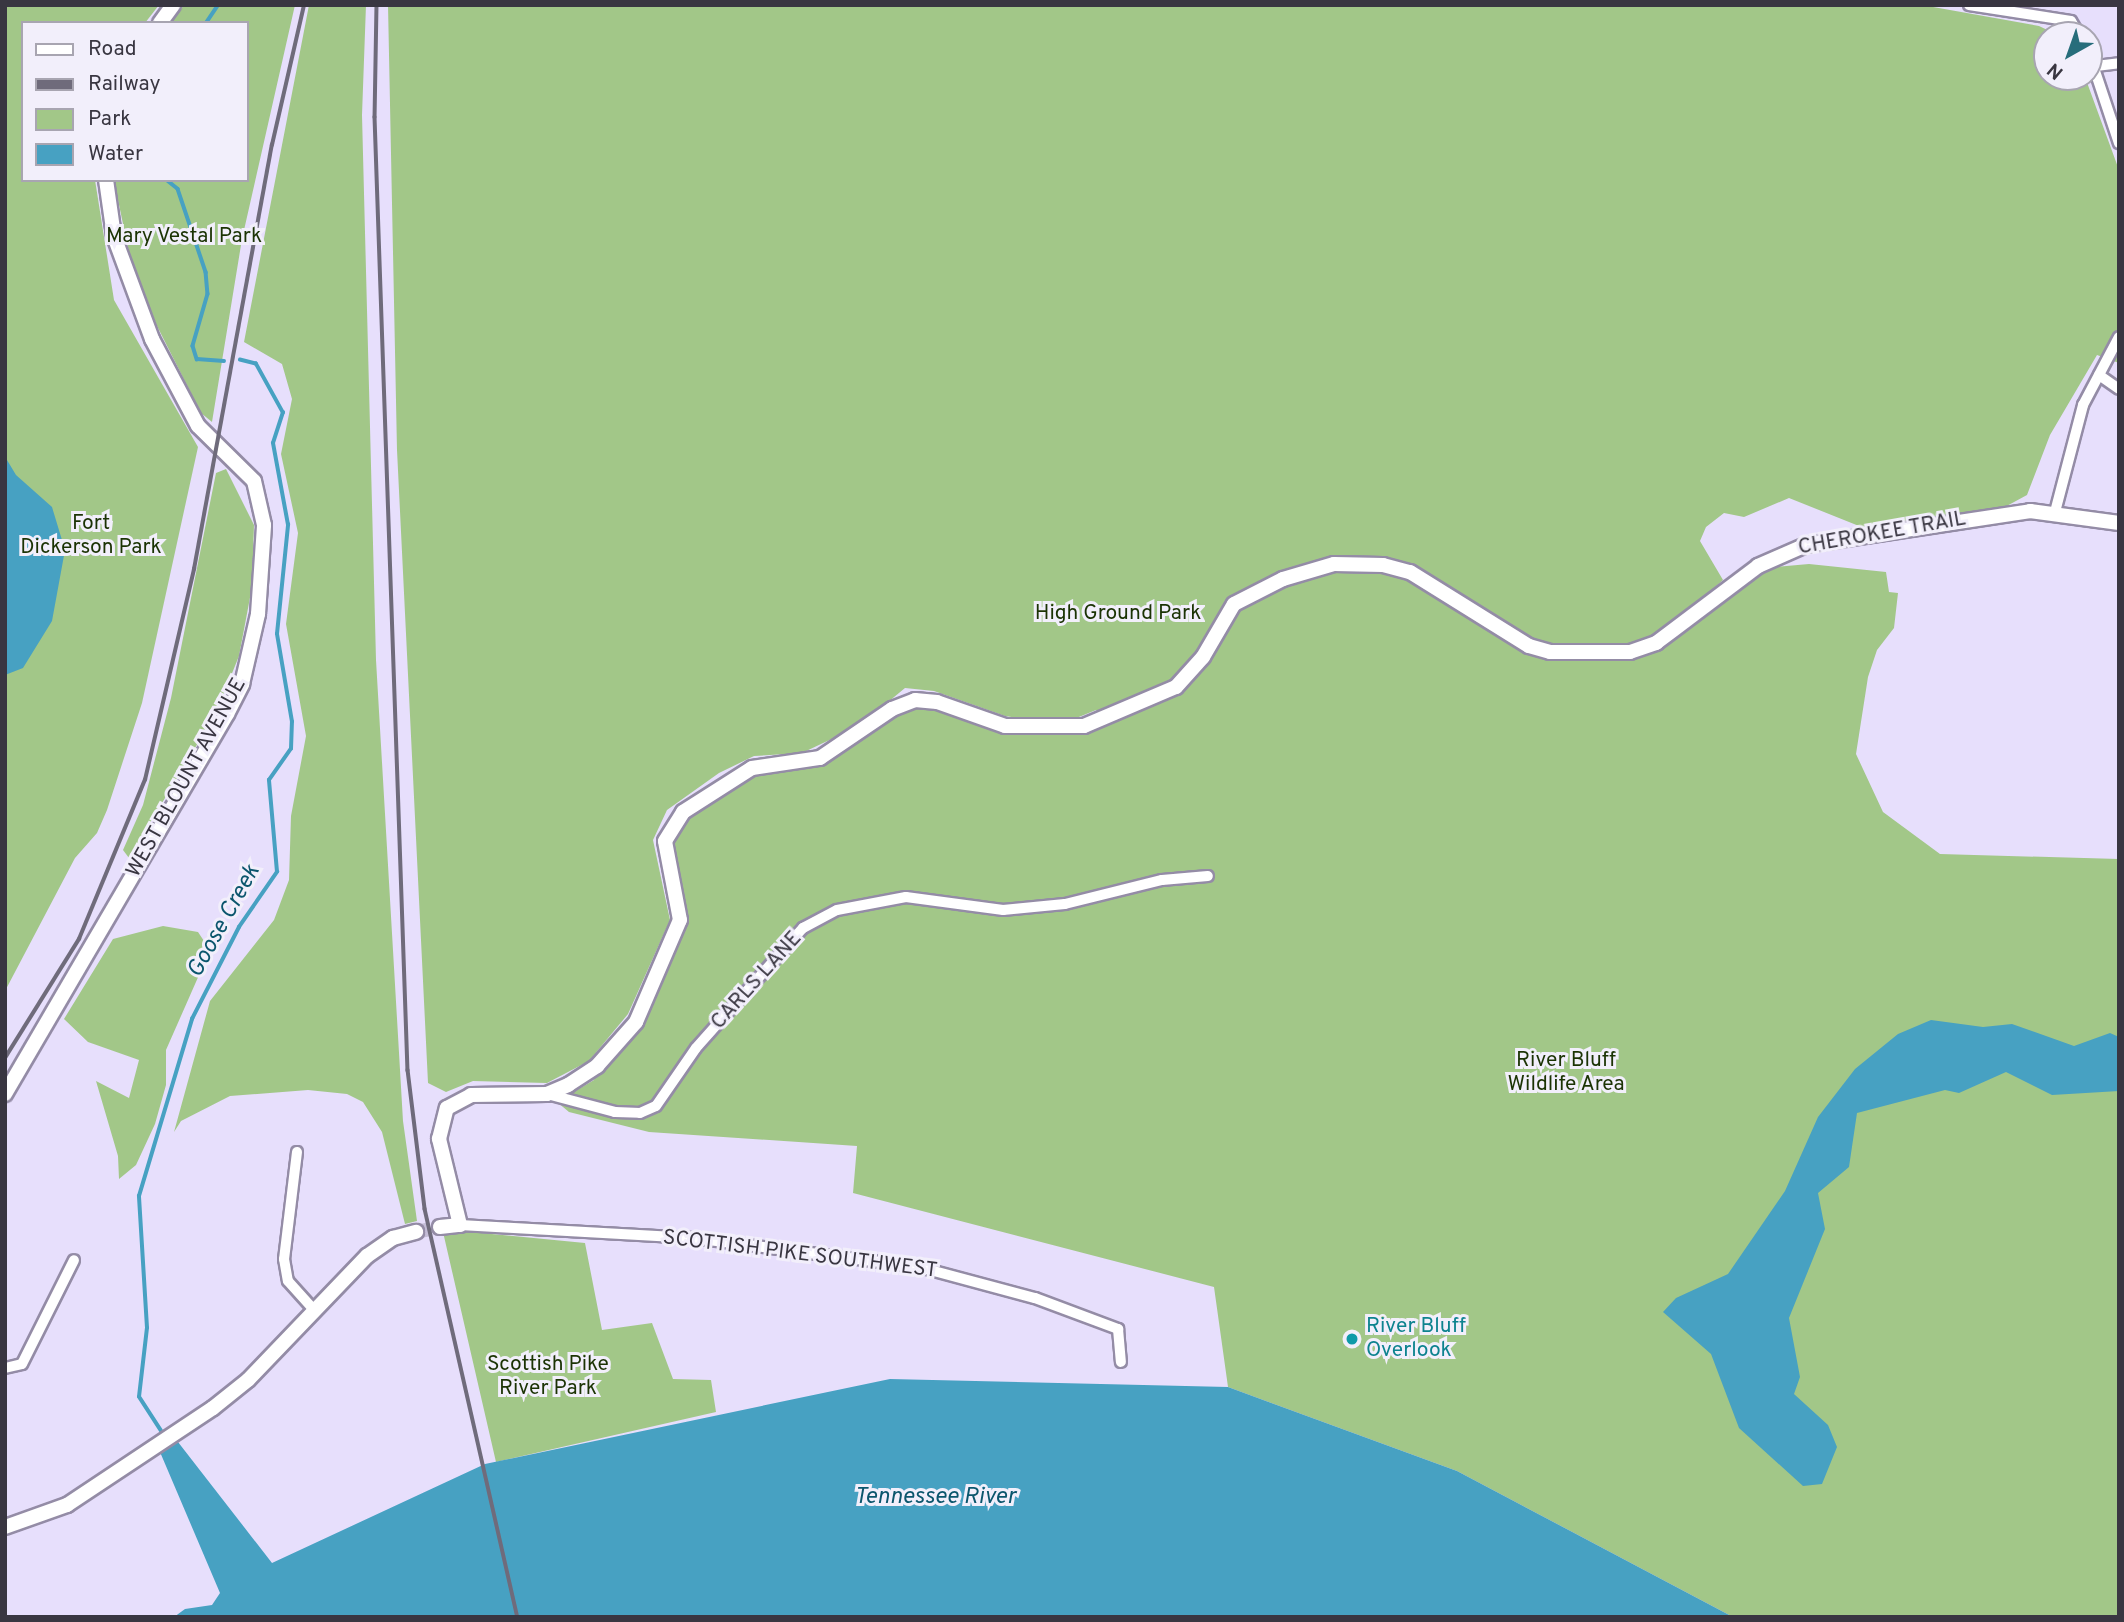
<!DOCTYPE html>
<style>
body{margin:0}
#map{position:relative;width:2124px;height:1622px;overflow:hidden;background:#e7dffc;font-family:Overpass,sans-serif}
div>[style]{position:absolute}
.green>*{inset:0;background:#a2c788}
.water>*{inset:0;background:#47a1c2}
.stream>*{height:3.5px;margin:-1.75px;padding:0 1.75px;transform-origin:1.75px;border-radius:1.75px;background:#47a1c2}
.tertiary-tunnel>*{height:14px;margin-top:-7px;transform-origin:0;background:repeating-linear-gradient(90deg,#c4bdd7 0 14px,transparent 0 21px)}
.roads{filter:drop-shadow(2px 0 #948ca6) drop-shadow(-2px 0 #948ca6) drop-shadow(0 2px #948ca6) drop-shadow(0 -2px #948ca6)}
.minor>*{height:10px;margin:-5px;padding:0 5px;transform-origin:5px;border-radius:5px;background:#fff}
.tertiary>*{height:14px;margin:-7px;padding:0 7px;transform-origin:7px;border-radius:7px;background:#fff}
.rail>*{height:3.5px;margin:-1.75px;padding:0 1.75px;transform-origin:1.75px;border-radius:1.75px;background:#6f6b7b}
.dots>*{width:19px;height:19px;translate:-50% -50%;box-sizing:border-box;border:4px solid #f2effb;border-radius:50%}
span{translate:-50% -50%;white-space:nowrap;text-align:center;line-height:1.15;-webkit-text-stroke:6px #f2effb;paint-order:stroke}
.park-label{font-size:21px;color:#1b3304}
.street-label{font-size:21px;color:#393641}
.culture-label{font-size:21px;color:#0d838f}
.left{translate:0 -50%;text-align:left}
.water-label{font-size:23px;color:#0b566d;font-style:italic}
.frame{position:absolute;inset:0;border:7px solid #393641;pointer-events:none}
.legend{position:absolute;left:21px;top:21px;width:228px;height:161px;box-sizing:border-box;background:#f2effb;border:2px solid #a8a5b1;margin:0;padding:9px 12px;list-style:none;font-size:21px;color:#393641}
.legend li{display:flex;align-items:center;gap:14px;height:35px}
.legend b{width:35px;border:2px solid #a8a5b1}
.north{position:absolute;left:2033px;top:21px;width:70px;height:70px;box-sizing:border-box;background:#f2effb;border:2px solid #a8a5b1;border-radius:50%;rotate:220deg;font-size:19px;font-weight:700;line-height:28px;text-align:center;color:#393641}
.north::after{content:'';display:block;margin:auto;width:24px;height:32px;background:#276d7b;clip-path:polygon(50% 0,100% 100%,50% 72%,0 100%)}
</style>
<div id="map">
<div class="green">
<i style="clip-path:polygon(5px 5px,159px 5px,145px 23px,23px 23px,23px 180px,95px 180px,114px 300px,198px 447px,142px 703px,107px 810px,97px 833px,75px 858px,5px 991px)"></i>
<i style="clip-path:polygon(184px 5px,295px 5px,242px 239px,212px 422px,201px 413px,157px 326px,130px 257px,114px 181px,247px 180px,247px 23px,170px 23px)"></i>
<i style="clip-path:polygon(309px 5px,366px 5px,362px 115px,376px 660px,403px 1121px,417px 1221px,405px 1224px,382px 1132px,363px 1102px,347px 1094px,308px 1090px,230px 1096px,181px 1121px,174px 1132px,210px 1001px,274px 920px,289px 880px,291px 816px,306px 736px,286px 624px,298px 533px,281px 454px,292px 399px,282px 364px,244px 342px)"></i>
<i style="clip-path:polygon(388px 5px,1922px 5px,2039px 26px,2058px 35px,2047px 35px,2047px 77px,2085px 77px,2119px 170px,2119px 363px,2097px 355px,2050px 435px,2027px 495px,2003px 508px,1864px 528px,1789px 498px,1744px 517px,1724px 513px,1706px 527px,1700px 541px,1723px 580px,1703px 598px,1709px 603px,1776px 567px,1809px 564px,1886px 572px,1889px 592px,1898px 593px,1894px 628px,1877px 650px,1868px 677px,1856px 754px,1883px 812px,1940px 854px,2119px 859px,2119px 1617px,1733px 1617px,1457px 1471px,1228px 1387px,1214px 1287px,853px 1193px,857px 1146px,649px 1132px,569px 1112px,557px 1102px,594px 1080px,597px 1066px,625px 1034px,680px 920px,665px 841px,676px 821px,752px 768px,820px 758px,915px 700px,1041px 730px,1104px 716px,1096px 710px,1074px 719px,1031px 720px,1005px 716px,934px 691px,905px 688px,859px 726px,802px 753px,754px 756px,719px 773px,667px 810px,653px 840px,670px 920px,628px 1014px,589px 1061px,547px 1083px,473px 1081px,446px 1092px,428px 1083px,397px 450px)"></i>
<i style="clip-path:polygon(226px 469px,254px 525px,252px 587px,239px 656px,216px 713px,129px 858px,123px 850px,143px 805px,171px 698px,216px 473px)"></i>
<i style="clip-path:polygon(163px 926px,198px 932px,206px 944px,203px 966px,166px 1050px,166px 1085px,155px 1124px,136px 1165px,119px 1179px,118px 1156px,96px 1081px,129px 1098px,139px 1060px,88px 1042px,64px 1019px,113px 939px)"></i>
<i style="clip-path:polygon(461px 1231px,585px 1243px,602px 1330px,652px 1323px,673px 1379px,711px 1380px,716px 1412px,496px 1462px,443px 1232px)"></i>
</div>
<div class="water">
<i style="clip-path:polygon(5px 440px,7px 460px,16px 475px,52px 507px,65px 550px,52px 621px,23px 668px,5px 675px)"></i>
<i style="clip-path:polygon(1931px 1020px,1983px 1027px,2012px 1024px,2074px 1046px,2110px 1033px,2119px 1037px,2119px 1091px,2052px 1095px,2006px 1072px,1959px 1093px,1945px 1090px,1857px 1113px,1849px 1167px,1818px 1193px,1825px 1229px,1789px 1318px,1800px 1377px,1794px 1394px,1828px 1425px,1837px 1447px,1822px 1484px,1803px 1486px,1739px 1428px,1711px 1354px,1663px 1312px,1676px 1298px,1728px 1274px,1785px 1191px,1818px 1117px,1855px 1069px,1898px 1034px)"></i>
<i style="clip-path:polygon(890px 1379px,1228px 1387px,1457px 1471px,1733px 1617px,174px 1617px,185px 1609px,212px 1605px,220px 1593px,160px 1452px,178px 1442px,272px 1563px,485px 1464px)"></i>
</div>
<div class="stream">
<i style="left:206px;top:23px;width:22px;rotate:-56deg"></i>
<i style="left:167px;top:180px;width:14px;rotate:39deg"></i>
<i style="left:178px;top:189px;width:88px;rotate:71.4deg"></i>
<i style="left:206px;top:272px;width:22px;rotate:85deg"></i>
<i style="left:208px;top:294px;width:54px;rotate:106.1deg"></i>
<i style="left:193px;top:346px;width:14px;rotate:73deg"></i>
<i style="left:197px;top:359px;width:27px;rotate:4deg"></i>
<i style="left:161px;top:1431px;width:40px;rotate:-122.9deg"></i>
<i style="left:139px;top:1397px;width:69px;rotate:-83.4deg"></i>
<i style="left:147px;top:1328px;width:132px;rotate:-93.5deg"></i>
<i style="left:139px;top:1196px;width:185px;rotate:-73.3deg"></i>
<i style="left:192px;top:1019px;width:103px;rotate:-62.9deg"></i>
<i style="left:239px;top:927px;width:67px;rotate:-55.4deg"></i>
<i style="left:277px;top:872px;width:92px;rotate:-95deg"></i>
<i style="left:269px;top:780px;width:38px;rotate:-55deg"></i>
<i style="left:291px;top:749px;width:27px;rotate:-88deg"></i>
<i style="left:292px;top:722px;width:89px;rotate:-99.7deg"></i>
<i style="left:277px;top:634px;width:110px;rotate:-84.2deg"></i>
<i style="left:288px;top:525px;width:83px;rotate:-100.4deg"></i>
<i style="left:273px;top:443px;width:32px;rotate:-72deg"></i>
<i style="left:283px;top:413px;width:56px;rotate:-118.9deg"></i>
<i style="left:256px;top:364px;width:16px;rotate:-166deg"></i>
</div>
<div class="tertiary-tunnel">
<i style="left:416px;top:1232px;width:25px;rotate:-12deg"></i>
</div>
<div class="roads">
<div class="minor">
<i style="left:1969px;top:5px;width:103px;rotate:8.9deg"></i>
<i style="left:2071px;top:21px;width:16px;rotate:60deg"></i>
<i style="left:2089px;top:53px;width:95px;rotate:71.6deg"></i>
<i style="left:2096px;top:66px;width:23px;rotate:-7deg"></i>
<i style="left:2099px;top:375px;width:24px;rotate:35deg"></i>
<i style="left:2055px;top:512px;width:111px;rotate:-75.3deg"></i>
<i style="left:2083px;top:405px;width:77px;rotate:-62.1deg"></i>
<i style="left:547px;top:1094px;width:70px;rotate:14.8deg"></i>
<i style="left:615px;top:1112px;width:25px;rotate:2deg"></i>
<i style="left:640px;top:1113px;width:17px;rotate:-24deg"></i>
<i style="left:656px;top:1106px;width:70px;rotate:-55.4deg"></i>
<i style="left:696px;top:1048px;width:161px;rotate:-48.3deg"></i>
<i style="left:803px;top:928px;width:38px;rotate:-28deg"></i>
<i style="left:837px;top:910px;width:70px;rotate:-10.7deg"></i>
<i style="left:906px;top:897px;width:98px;rotate:7.6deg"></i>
<i style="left:1003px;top:910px;width:62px;rotate:-5.5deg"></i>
<i style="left:1065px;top:904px;width:100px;rotate:-13.9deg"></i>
<i style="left:1162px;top:880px;width:46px;rotate:-5deg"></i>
<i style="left:297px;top:1152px;width:108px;rotate:96.9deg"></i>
<i style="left:284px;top:1259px;width:22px;rotate:80deg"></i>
<i style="left:288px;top:1281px;width:38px;rotate:48deg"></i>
<i style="left:460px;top:1225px;width:233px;rotate:3.2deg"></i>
<i style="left:693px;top:1238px;width:228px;rotate:7.3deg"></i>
<i style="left:919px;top:1267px;width:120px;rotate:15deg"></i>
<i style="left:1035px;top:1298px;width:89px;rotate:20.5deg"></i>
<i style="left:1118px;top:1329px;width:33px;rotate:85deg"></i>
<i style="left:5px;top:1368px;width:17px;rotate:-13deg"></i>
<i style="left:22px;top:1364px;width:116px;rotate:-63.4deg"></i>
</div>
<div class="tertiary">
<i style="left:160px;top:23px;width:22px;rotate:-54deg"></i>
<i style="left:5px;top:1094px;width:440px;rotate:-59.7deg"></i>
<i style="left:227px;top:714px;width:34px;rotate:-63deg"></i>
<i style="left:242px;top:684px;width:72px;rotate:-77.1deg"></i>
<i style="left:258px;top:614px;width:89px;rotate:-86.1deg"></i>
<i style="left:264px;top:525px;width:45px;rotate:-102.8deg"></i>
<i style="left:254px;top:481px;width:78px;rotate:-135.5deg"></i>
<i style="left:198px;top:426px;width:98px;rotate:-117.9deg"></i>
<i style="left:152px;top:339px;width:110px;rotate:-110.3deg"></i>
<i style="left:114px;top:236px;width:57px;rotate:-98.1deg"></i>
<i style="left:440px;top:1227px;width:20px;rotate:-6deg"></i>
<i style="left:460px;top:1225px;width:89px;rotate:-103.7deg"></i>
<i style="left:439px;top:1139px;width:32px;rotate:-76deg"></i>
<i style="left:447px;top:1108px;width:27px;rotate:-28deg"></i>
<i style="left:471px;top:1095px;width:76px;rotate:-0.8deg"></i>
<i style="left:547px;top:1094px;width:23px;rotate:-23deg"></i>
<i style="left:568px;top:1085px;width:35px;rotate:-33deg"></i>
<i style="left:597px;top:1066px;width:59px;rotate:-48.4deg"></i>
<i style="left:636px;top:1022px;width:111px;rotate:-66.7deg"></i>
<i style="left:680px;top:920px;width:80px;rotate:-100.8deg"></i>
<i style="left:665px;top:841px;width:34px;rotate:-58deg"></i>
<i style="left:683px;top:812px;width:82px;rotate:-32.5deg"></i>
<i style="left:752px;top:768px;width:69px;rotate:-8.4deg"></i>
<i style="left:820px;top:758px;width:87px;rotate:-34.2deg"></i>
<i style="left:892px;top:709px;width:25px;rotate:-21deg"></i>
<i style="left:915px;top:700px;width:22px;rotate:5deg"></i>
<i style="left:937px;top:702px;width:72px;rotate:19.4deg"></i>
<i style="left:1005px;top:726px;width:79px"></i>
<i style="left:1084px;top:726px;width:100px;rotate:-23deg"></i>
<i style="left:1176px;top:687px;width:40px;rotate:-48deg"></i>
<i style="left:1203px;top:657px;width:61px;rotate:-59.7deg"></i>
<i style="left:1234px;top:604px;width:55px;rotate:-27deg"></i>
<i style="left:1283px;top:579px;width:53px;rotate:-16.4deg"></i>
<i style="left:1334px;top:564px;width:49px;rotate:1.2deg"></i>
<i style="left:1383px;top:565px;width:28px;rotate:15deg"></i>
<i style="left:1410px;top:572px;width:140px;rotate:31.9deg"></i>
<i style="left:1529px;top:646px;width:22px;rotate:16deg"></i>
<i style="left:1550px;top:652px;width:80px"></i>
<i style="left:1630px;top:652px;width:28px;rotate:-19deg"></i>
<i style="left:1656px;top:643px;width:128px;rotate:-37deg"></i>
<i style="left:1758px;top:566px;width:52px;rotate:-23.6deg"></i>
<i style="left:1806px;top:545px;width:227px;rotate:-8.6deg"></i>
<i style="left:2030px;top:511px;width:90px;rotate:7.7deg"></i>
<i style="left:5px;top:1527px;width:66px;rotate:-19.5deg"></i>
<i style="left:67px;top:1505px;width:175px;rotate:-33.6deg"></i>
<i style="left:213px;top:1408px;width:45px;rotate:-38.7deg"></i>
<i style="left:248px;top:1380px;width:172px;rotate:-46.2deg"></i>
<i style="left:367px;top:1256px;width:32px;rotate:-35deg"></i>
<i style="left:393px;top:1238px;width:24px;rotate:-15deg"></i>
</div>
</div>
<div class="rail">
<i style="left:377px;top:5px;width:112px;rotate:91deg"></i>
<i style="left:375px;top:117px;width:954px;rotate:88.02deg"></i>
<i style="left:408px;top:1070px;width:140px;rotate:83deg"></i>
<i style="left:425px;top:1209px;width:418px;rotate:77.2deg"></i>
<i style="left:5px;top:1058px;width:140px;rotate:-58.1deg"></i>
<i style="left:79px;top:939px;width:172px;rotate:-67.5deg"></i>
<i style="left:145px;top:780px;width:217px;rotate:-76.9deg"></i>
<i style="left:194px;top:569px;width:431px;rotate:-79.6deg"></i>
<i style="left:272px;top:145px;width:144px;rotate:-77.1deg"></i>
</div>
<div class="dots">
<i style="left:1352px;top:1339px;background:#0f9aa8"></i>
</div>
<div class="park-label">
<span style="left:184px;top:237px">Mary Vestal Park</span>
<span style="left:91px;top:536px">Fort<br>Dickerson Park</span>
<span style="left:1118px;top:614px">High Ground Park</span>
<span style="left:1566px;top:1073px">River Bluff<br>Wildlife Area</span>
<span style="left:548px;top:1377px">Scottish Pike<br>River Park</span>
</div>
<div class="street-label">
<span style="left:1882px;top:534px;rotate:-10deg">CHEROKEE TRAIL</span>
<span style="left:187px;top:778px;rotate:-61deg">WEST BLOUNT AVENUE</span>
<span style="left:757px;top:981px;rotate:-48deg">CARLS LANE</span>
<span style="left:800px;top:1255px;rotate:7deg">SCOTTISH PIKE SOUTHWEST</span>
</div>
<div class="culture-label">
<span class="left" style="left:1366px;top:1339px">River Bluff<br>Overlook</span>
</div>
<div class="water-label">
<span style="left:225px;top:922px;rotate:-61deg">Goose Creek</span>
<span style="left:935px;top:1498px">Tennessee River</span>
</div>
<div class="frame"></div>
<ul class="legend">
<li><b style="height:9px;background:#fff"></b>Road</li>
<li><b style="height:9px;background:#6f6b7b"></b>Railway</li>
<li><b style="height:19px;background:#a2c788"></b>Park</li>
<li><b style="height:19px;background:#47a1c2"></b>Water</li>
</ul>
<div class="north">N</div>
</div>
